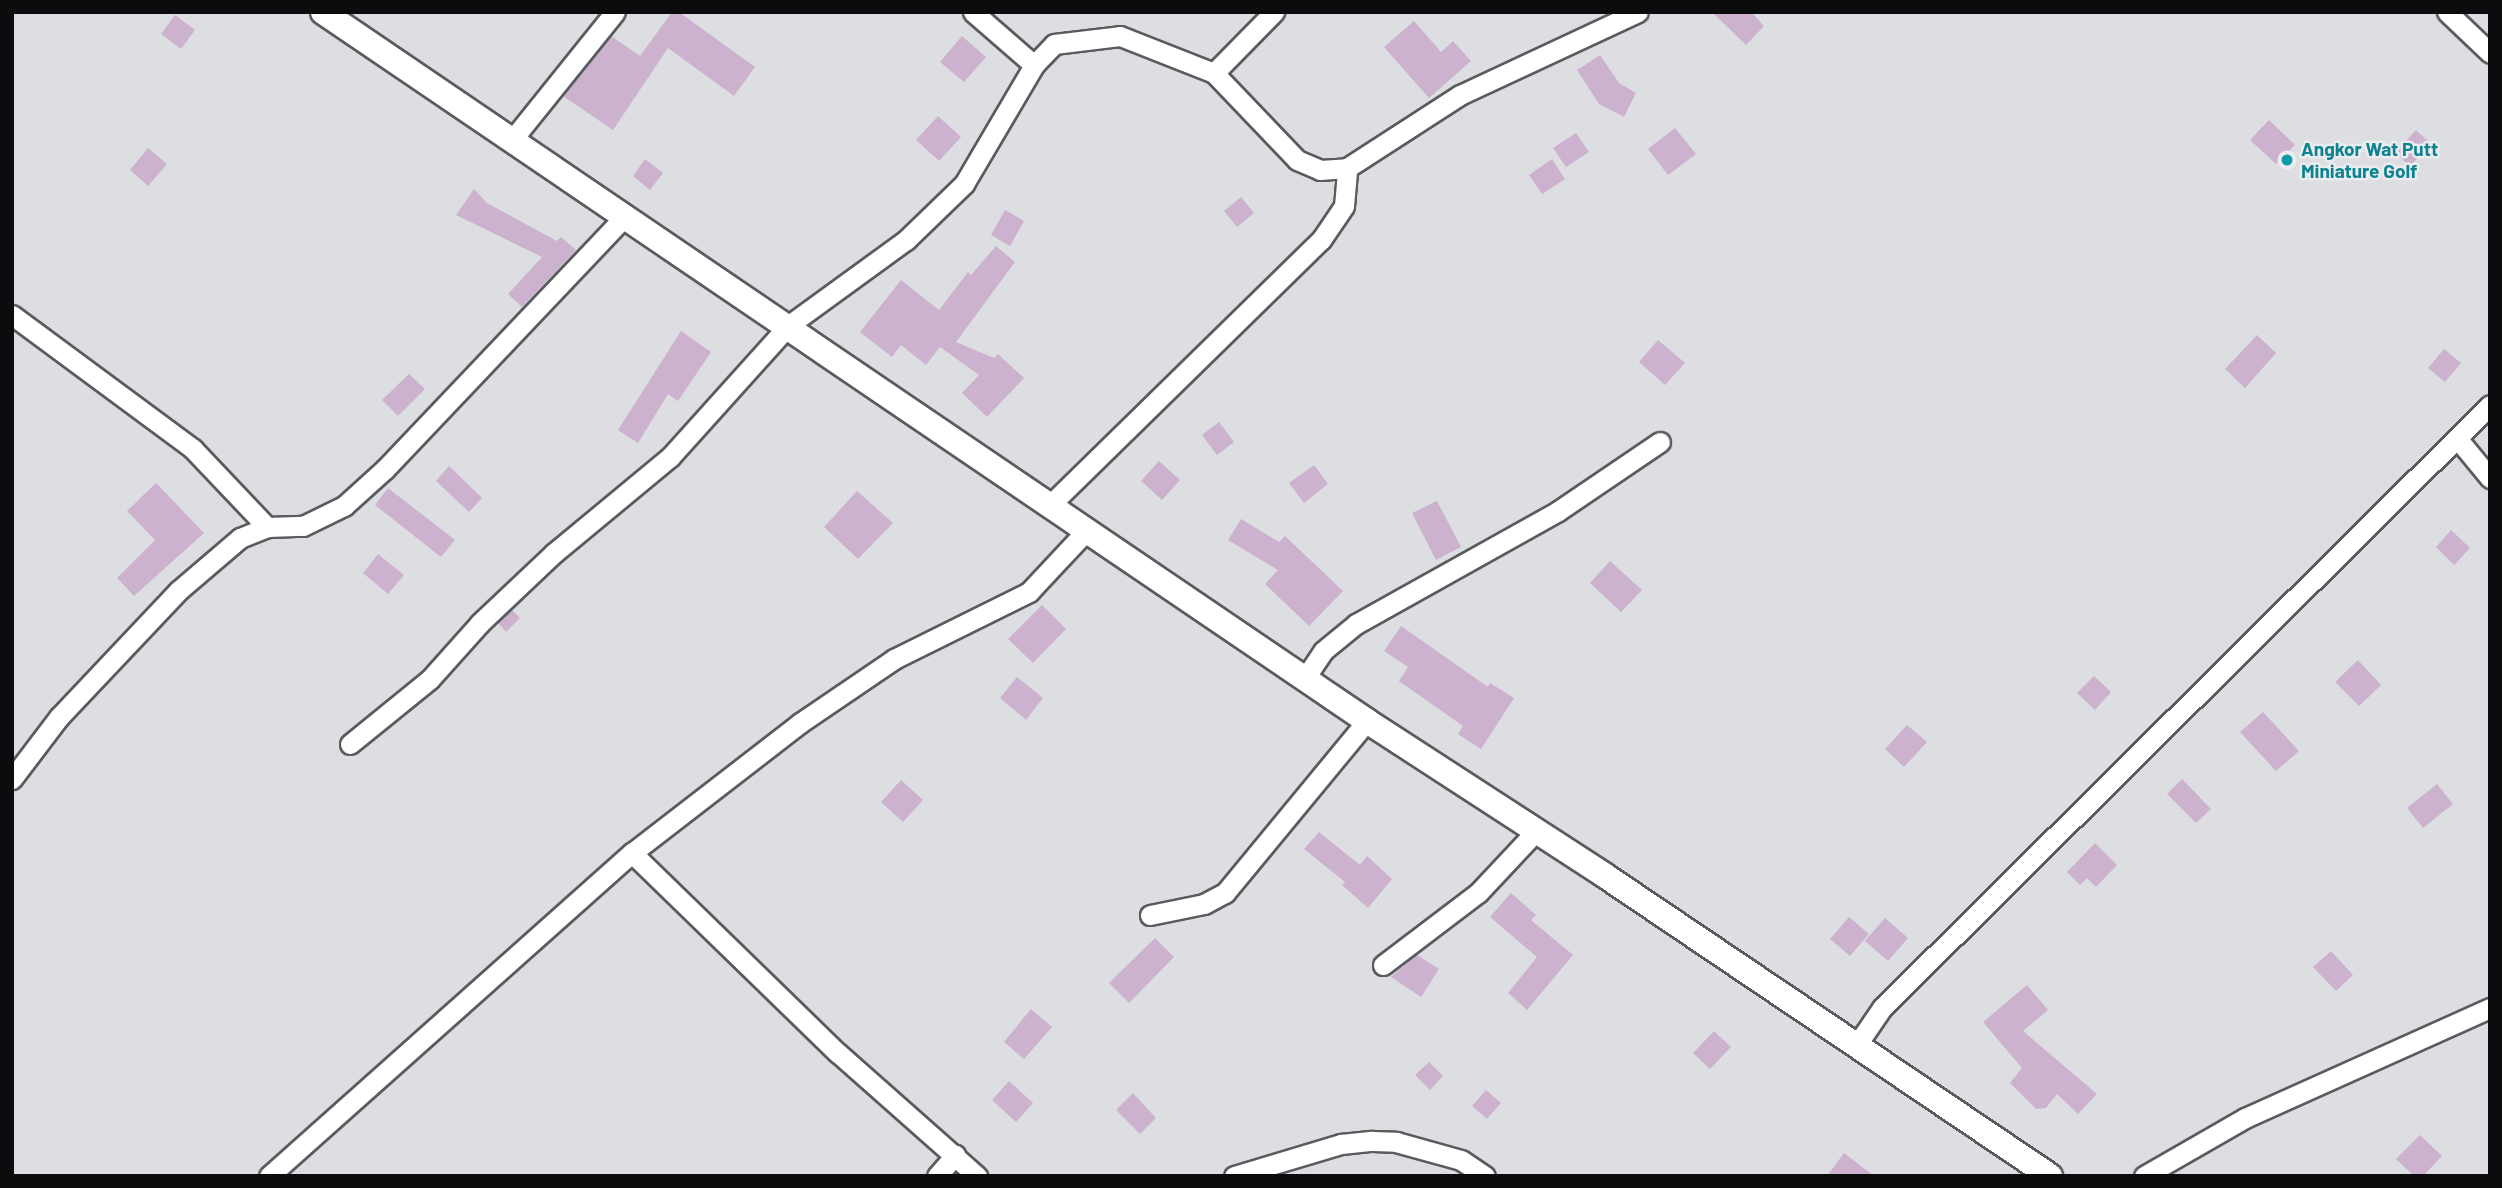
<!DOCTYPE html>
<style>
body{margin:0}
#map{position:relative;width:2502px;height:1188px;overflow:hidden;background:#dcdee2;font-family:Barlow,sans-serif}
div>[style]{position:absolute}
.building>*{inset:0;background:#ccb2ce}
.roads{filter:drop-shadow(2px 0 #595b5e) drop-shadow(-2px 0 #595b5e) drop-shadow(0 2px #595b5e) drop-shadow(0 -2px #595b5e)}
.minor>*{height:19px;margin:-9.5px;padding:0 9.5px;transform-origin:9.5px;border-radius:9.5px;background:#fff}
.tertiary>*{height:24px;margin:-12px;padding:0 12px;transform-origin:12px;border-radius:12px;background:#fff}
.dots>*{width:19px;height:19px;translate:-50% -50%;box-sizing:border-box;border:4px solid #eaecf0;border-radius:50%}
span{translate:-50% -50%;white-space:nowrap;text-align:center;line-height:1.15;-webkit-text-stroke:5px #eaecf0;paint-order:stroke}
.culture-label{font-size:19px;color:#0d838f;font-weight:700}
.left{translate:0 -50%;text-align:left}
.frame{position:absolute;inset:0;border:14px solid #0b0c0d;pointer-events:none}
</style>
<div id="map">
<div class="building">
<i style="clip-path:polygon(672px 12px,679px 12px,755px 67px,734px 96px,668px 48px,613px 130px,563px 96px,611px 36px,640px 56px)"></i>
<i style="clip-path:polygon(1712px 12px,1751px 12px,1764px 26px,1746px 45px)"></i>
<i style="clip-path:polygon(175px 15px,195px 30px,181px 49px,161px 34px)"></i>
<i style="clip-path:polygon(1414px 21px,1441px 52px,1453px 41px,1471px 61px,1429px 98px,1384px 47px)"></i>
<i style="clip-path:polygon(962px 36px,986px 57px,964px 82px,940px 62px)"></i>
<i style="clip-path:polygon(1600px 55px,1619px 83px,1636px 93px,1624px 117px,1599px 104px,1577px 70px)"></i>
<i style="clip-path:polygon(938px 116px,961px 137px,939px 161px,916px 140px)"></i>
<i style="clip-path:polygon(2269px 120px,2295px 145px,2276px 164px,2250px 140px)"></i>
<i style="clip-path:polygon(1675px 128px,1696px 154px,1668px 175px,1648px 149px)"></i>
<i style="clip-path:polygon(2416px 130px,2431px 144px,2410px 166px,2395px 153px)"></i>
<i style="clip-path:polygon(1576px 133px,1589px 152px,1566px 167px,1553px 148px)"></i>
<i style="clip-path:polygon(148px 148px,167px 164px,148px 186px,130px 170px)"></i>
<i style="clip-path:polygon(645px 159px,663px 173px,650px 190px,633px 176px)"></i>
<i style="clip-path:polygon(1552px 159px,1565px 179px,1542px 194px,1529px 175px)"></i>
<i style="clip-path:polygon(474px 189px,487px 203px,557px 241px,561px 237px,576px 250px,522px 307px,508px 294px,542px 257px,456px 215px)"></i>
<i style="clip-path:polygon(1241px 197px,1254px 213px,1237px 227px,1224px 211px)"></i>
<i style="clip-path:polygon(1005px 210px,1024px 221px,1010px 246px,991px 235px)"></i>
<i style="clip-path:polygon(996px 246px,1015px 262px,956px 342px,994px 358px,998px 354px,1024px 378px,987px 417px,962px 393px,979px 375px,940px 347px,926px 365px,901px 345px,892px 357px,860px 332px,901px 280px,939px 310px,968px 272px,971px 275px)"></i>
<i style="clip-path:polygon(681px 331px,711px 352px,678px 401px,668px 394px,638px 443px,618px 430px)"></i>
<i style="clip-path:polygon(2257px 335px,2276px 353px,2245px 388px,2225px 369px)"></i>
<i style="clip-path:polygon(1658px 340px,1685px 363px,1665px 385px,1639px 362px)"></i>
<i style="clip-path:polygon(2444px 349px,2461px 363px,2445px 382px,2428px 368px)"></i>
<i style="clip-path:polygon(409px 374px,425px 389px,398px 416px,382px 400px)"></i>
<i style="clip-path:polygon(1219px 422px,1234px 442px,1217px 455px,1202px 435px)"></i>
<i style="clip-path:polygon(1159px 461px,1180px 480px,1162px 500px,1141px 481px)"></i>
<i style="clip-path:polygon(1314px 465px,1328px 484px,1304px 503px,1289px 483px)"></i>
<i style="clip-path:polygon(449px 466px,482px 498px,469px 512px,436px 481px)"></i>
<i style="clip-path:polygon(156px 483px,204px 533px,134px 596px,117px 578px,155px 540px,127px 511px)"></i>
<i style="clip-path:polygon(388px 488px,455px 540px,441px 557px,375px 505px)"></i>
<i style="clip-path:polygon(857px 491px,893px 523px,858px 559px,824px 527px)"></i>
<i style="clip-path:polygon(1437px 501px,1461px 547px,1436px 560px,1412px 513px)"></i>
<i style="clip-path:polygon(1241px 519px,1279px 542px,1285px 536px,1343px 591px,1309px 626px,1265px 584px,1278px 570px,1228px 540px)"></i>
<i style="clip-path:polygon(2451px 530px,2470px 548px,2454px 565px,2436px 547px)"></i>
<i style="clip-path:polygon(378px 554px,404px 575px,388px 594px,363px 573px)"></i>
<i style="clip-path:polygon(1610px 561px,1642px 590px,1621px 612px,1590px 583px)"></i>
<i style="clip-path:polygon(1042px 605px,1066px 629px,1033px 663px,1008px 639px)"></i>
<i style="clip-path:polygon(512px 610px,520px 618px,506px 632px,498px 623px)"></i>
<i style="clip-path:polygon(1401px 626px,1488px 687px,1490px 683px,1514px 698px,1481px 749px,1458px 734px,1463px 726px,1399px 681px,1408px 667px,1384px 651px)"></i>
<i style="clip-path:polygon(2358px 660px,2381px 685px,2359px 706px,2335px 682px)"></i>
<i style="clip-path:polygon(2094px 676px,2111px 692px,2095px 710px,2077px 693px)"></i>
<i style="clip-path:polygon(1017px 677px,1043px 698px,1026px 720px,1000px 698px)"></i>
<i style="clip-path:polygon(2263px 712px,2299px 751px,2276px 771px,2240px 732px)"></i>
<i style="clip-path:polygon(1907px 725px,1927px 742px,1904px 767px,1885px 749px)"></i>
<i style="clip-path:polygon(2182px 779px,2211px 809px,2196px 823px,2167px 794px)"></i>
<i style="clip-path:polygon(901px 780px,923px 800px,903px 822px,881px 802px)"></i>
<i style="clip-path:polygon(2437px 784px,2453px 804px,2423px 828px,2407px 808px)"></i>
<i style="clip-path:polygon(1319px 832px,1360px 865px,1367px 856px,1392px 879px,1368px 908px,1342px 885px,1345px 882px,1304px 849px)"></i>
<i style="clip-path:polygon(2095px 843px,2117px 865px,2096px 887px,2087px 878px,2080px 885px,2067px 872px)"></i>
<i style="clip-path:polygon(1511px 893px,1536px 915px,1531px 920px,1573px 955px,1527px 1010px,1508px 993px,1537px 957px,1490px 917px)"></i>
<i style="clip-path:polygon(1849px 917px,1869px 934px,1850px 956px,1830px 939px)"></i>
<i style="clip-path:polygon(1885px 918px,1908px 938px,1888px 961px,1865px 941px)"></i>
<i style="clip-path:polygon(1155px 938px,1174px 957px,1129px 1003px,1109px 983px)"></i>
<i style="clip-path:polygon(2331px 951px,2353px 975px,2336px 991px,2313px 967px)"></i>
<i style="clip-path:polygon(1417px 955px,1439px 969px,1421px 997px,1391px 977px)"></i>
<i style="clip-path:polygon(2027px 985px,2048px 1010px,2023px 1031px,2097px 1094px,2078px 1114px,2057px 1094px,2046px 1108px,2036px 1109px,2010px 1083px,2022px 1068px,1983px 1022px)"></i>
<i style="clip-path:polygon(1031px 1009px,1052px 1027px,1024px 1059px,1004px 1042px)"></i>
<i style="clip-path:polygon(1714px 1031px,1731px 1047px,1710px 1069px,1693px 1053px)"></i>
<i style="clip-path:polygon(1429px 1062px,1443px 1076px,1430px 1090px,1415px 1075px)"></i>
<i style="clip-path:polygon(1009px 1081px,1033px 1103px,1016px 1122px,992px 1100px)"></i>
<i style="clip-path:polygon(1486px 1090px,1501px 1103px,1487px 1119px,1472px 1106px)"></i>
<i style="clip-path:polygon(1133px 1093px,1156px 1118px,1140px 1134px,1116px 1110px)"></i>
<i style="clip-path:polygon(2420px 1135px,2442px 1156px,2423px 1176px,2414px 1176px,2396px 1159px)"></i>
<i style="clip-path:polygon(1844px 1153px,1874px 1176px,1827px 1176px)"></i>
</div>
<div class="roads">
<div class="minor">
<i style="left:973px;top:12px;width:81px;rotate:41deg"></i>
<i style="left:2447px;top:12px;width:59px;rotate:43.6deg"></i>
<i style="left:1214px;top:73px;width:120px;rotate:46.3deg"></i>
<i style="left:1297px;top:160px;width:25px;rotate:23deg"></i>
<i style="left:1320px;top:170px;width:27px;rotate:-4deg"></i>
<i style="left:1347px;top:168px;width:135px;rotate:-32.9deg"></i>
<i style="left:1460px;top:95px;width:196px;rotate:-25deg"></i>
<i style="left:512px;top:140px;width:164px;rotate:-51.2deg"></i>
<i style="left:12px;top:315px;width:225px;rotate:36.5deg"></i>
<i style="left:193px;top:449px;width:108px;rotate:46.5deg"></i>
<i style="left:2457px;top:438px;width:52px;rotate:50.5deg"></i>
<i style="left:1050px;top:505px;width:379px;rotate:-44.4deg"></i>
<i style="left:1321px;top:240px;width:41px;rotate:-55.9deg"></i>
<i style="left:1344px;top:206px;width:38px;rotate:-85deg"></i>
<i style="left:1305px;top:678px;width:32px;rotate:-56deg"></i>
<i style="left:1323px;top:651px;width:43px;rotate:-39.3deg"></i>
<i style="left:1356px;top:624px;width:231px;rotate:-29.2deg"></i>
<i style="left:1558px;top:511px;width:123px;rotate:-34.1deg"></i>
<i style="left:350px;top:744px;width:103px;rotate:-39.1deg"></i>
<i style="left:430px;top:679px;width:75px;rotate:-48.2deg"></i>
<i style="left:480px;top:623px;width:102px;rotate:-43.4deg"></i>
<i style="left:554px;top:553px;width:151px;rotate:-39.6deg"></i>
<i style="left:670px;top:457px;width:178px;rotate:-48deg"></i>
<i style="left:789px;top:325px;width:145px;rotate:-36deg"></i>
<i style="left:906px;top:240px;width:81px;rotate:-44deg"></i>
<i style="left:964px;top:184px;width:138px;rotate:-59.5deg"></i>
<i style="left:1034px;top:65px;width:29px;rotate:-46deg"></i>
<i style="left:1054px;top:44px;width:66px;rotate:-6.9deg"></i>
<i style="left:1120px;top:36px;width:101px;rotate:21.5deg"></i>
<i style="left:1214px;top:73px;width:86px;rotate:-45.5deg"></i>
<i style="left:12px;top:779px;width:78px;rotate:-52.8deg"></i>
<i style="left:59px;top:717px;width:173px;rotate:-46.6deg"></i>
<i style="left:178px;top:591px;width:82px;rotate:-40.5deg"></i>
<i style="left:240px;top:538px;width:29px;rotate:-22deg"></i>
<i style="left:267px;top:527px;width:36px;rotate:-2deg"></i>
<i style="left:303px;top:526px;width:46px;rotate:-26deg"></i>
<i style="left:344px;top:506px;width:55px;rotate:-42.1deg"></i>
<i style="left:385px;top:469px;width:349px;rotate:-46.5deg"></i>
<i style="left:632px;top:853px;width:287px;rotate:44.2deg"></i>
<i style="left:838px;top:1053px;width:186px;rotate:41.5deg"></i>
<i style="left:1150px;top:915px;width:55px;rotate:-11.5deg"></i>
<i style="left:1204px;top:904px;width:24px;rotate:-28deg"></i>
<i style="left:1225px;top:893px;width:223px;rotate:-50.5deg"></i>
<i style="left:1383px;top:965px;width:119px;rotate:-37.2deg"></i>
<i style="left:1478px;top:893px;width:85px;rotate:-46.9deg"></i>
<i style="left:1856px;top:1046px;width:46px;rotate:-55.6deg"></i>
<i style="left:1882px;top:1008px;width:856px;rotate:-44.76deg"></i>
<i style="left:269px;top:1176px;width:486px;rotate:-41.7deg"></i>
<i style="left:632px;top:853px;width:212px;rotate:-37.7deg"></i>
<i style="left:800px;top:723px;width:114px;rotate:-34.2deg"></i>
<i style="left:894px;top:659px;width:151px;rotate:-26.4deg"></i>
<i style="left:1029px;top:592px;width:85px;rotate:-46.9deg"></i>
<i style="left:937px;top:1176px;width:28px;rotate:-49deg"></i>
<i style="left:1234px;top:1176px;width:112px;rotate:-16.7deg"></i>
<i style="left:1341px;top:1144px;width:31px;rotate:-6deg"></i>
<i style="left:1372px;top:1141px;width:24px;rotate:2deg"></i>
<i style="left:1396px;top:1142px;width:67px;rotate:15.5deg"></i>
<i style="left:1461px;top:1160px;width:29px;rotate:34deg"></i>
<i style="left:2144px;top:1176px;width:116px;rotate:-29.9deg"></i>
<i style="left:2245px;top:1118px;width:269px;rotate:-24.2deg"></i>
</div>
<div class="tertiary">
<i style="left:323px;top:12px;width:1262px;rotate:34.18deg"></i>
<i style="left:1367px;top:721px;width:283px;rotate:33deg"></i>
<i style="left:1604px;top:875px;width:538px;rotate:34.01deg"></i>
</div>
</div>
<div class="dots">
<i style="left:2287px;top:160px;background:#0f9aa8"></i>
</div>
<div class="culture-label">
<span class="left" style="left:2301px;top:160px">Angkor Wat Putt<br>Miniature Golf</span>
</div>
<div class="frame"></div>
</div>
